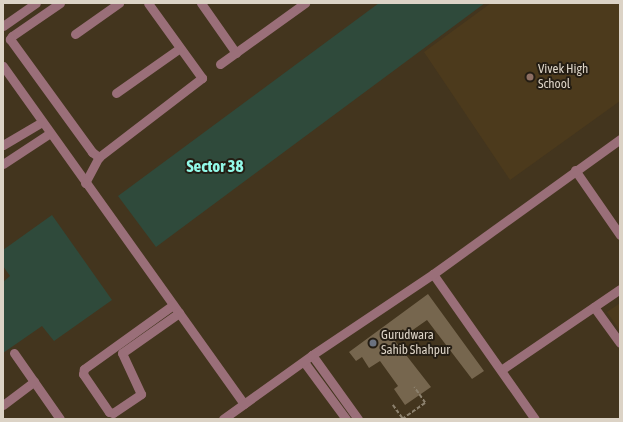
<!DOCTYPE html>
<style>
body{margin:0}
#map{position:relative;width:623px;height:422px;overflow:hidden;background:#43351e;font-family:"Asap Condensed",sans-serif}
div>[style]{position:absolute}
.built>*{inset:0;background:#4c3a1c}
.green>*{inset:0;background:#2f4a3b}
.building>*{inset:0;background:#76664e}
.path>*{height:1.5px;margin-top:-0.75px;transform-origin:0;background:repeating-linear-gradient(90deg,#8c816e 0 4px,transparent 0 6px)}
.minor>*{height:9px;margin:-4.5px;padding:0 4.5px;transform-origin:4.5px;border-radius:4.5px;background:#9a6f79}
.dots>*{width:11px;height:11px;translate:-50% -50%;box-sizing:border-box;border:2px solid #241d13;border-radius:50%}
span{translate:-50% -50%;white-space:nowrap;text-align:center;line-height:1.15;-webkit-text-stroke:4px #241d13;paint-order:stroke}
.poi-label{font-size:13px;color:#dcd3c6}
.left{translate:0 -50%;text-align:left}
.district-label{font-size:17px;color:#92f9e8;font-weight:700}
.frame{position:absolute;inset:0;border:4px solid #dcd3c6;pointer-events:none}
</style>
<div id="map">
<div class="built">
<i style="clip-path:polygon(491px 3px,620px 3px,620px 101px,510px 180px,424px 52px)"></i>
<i style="clip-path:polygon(620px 303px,620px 331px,607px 312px)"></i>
</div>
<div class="green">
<i style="clip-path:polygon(379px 3px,485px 3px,156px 247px,118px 196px)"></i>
<i style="clip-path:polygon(52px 215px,112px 300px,54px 341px,42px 326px,3px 353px,3px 282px,10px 276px,3px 266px,3px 250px)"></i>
</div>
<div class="building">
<i style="clip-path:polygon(428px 294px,484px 371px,472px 379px,427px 320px,407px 334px,403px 329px,392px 337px,431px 387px,405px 405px,394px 389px,398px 386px,380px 361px,369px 368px,362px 357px,356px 361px,349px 352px)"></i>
</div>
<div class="path">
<i style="left:393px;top:405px;width:17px;rotate:54deg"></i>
<i style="left:402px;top:419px;width:28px;rotate:-35deg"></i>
<i style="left:425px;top:403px;width:19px;rotate:-125deg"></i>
</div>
<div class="minor">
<i style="left:60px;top:3px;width:58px;rotate:145.5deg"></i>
<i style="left:12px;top:36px;width:4px;rotate:124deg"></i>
<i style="left:10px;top:39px;width:140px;rotate:54deg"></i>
<i style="left:92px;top:152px;width:9px;rotate:36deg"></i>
<i style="left:99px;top:157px;width:130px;rotate:-37.5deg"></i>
<i style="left:202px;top:78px;width:92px;rotate:-125.8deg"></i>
<i style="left:201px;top:3px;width:61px;rotate:55deg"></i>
<i style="left:3px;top:26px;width:40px;rotate:-34.9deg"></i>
<i style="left:75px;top:34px;width:54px;rotate:-35.2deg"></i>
<i style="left:220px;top:64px;width:105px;rotate:-35.7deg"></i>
<i style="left:3px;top:66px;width:415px;rotate:54.5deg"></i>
<i style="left:116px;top:93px;width:78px;rotate:-35.1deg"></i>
<i style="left:3px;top:145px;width:45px;rotate:-30.5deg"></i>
<i style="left:3px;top:164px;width:56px;rotate:-33.4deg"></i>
<i style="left:575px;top:170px;width:79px;rotate:55.3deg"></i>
<i style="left:85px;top:183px;width:30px;rotate:-62deg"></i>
<i style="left:433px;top:274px;width:177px;rotate:54.9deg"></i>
<i style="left:173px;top:305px;width:110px;rotate:144.3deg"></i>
<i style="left:84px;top:369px;width:5px;rotate:101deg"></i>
<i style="left:83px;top:374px;width:46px;rotate:55.6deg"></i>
<i style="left:109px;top:412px;width:4px;rotate:14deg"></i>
<i style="left:113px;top:413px;width:34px;rotate:-34deg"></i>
<i style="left:141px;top:394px;width:45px;rotate:-114.9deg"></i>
<i style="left:122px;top:353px;width:70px;rotate:-35.1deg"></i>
<i style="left:594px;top:307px;width:44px;rotate:54.2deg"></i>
<i style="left:14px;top:353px;width:80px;rotate:55.1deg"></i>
<i style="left:312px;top:355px;width:79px;rotate:54.3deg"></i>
<i style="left:304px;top:362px;width:71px;rotate:53.6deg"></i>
<i style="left:501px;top:370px;width:144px;rotate:-34.2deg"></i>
<i style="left:3px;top:405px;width:39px;rotate:-37deg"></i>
<i style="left:223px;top:419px;width:110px;rotate:-35.7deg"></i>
<i style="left:312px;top:355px;width:146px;rotate:-33.8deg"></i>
<i style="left:433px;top:274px;width:231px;rotate:-35.8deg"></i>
</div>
<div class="dots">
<i style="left:530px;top:77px;background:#8d6e63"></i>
<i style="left:373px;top:343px;background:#6b7280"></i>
</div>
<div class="poi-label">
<span class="left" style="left:538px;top:77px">Vivek High<br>School</span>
<span class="left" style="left:381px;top:343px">Gurudwara<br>Sahib Shahpur</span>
</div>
<div class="district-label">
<span style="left:215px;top:167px">Sector 38</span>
</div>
<div class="frame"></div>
</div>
